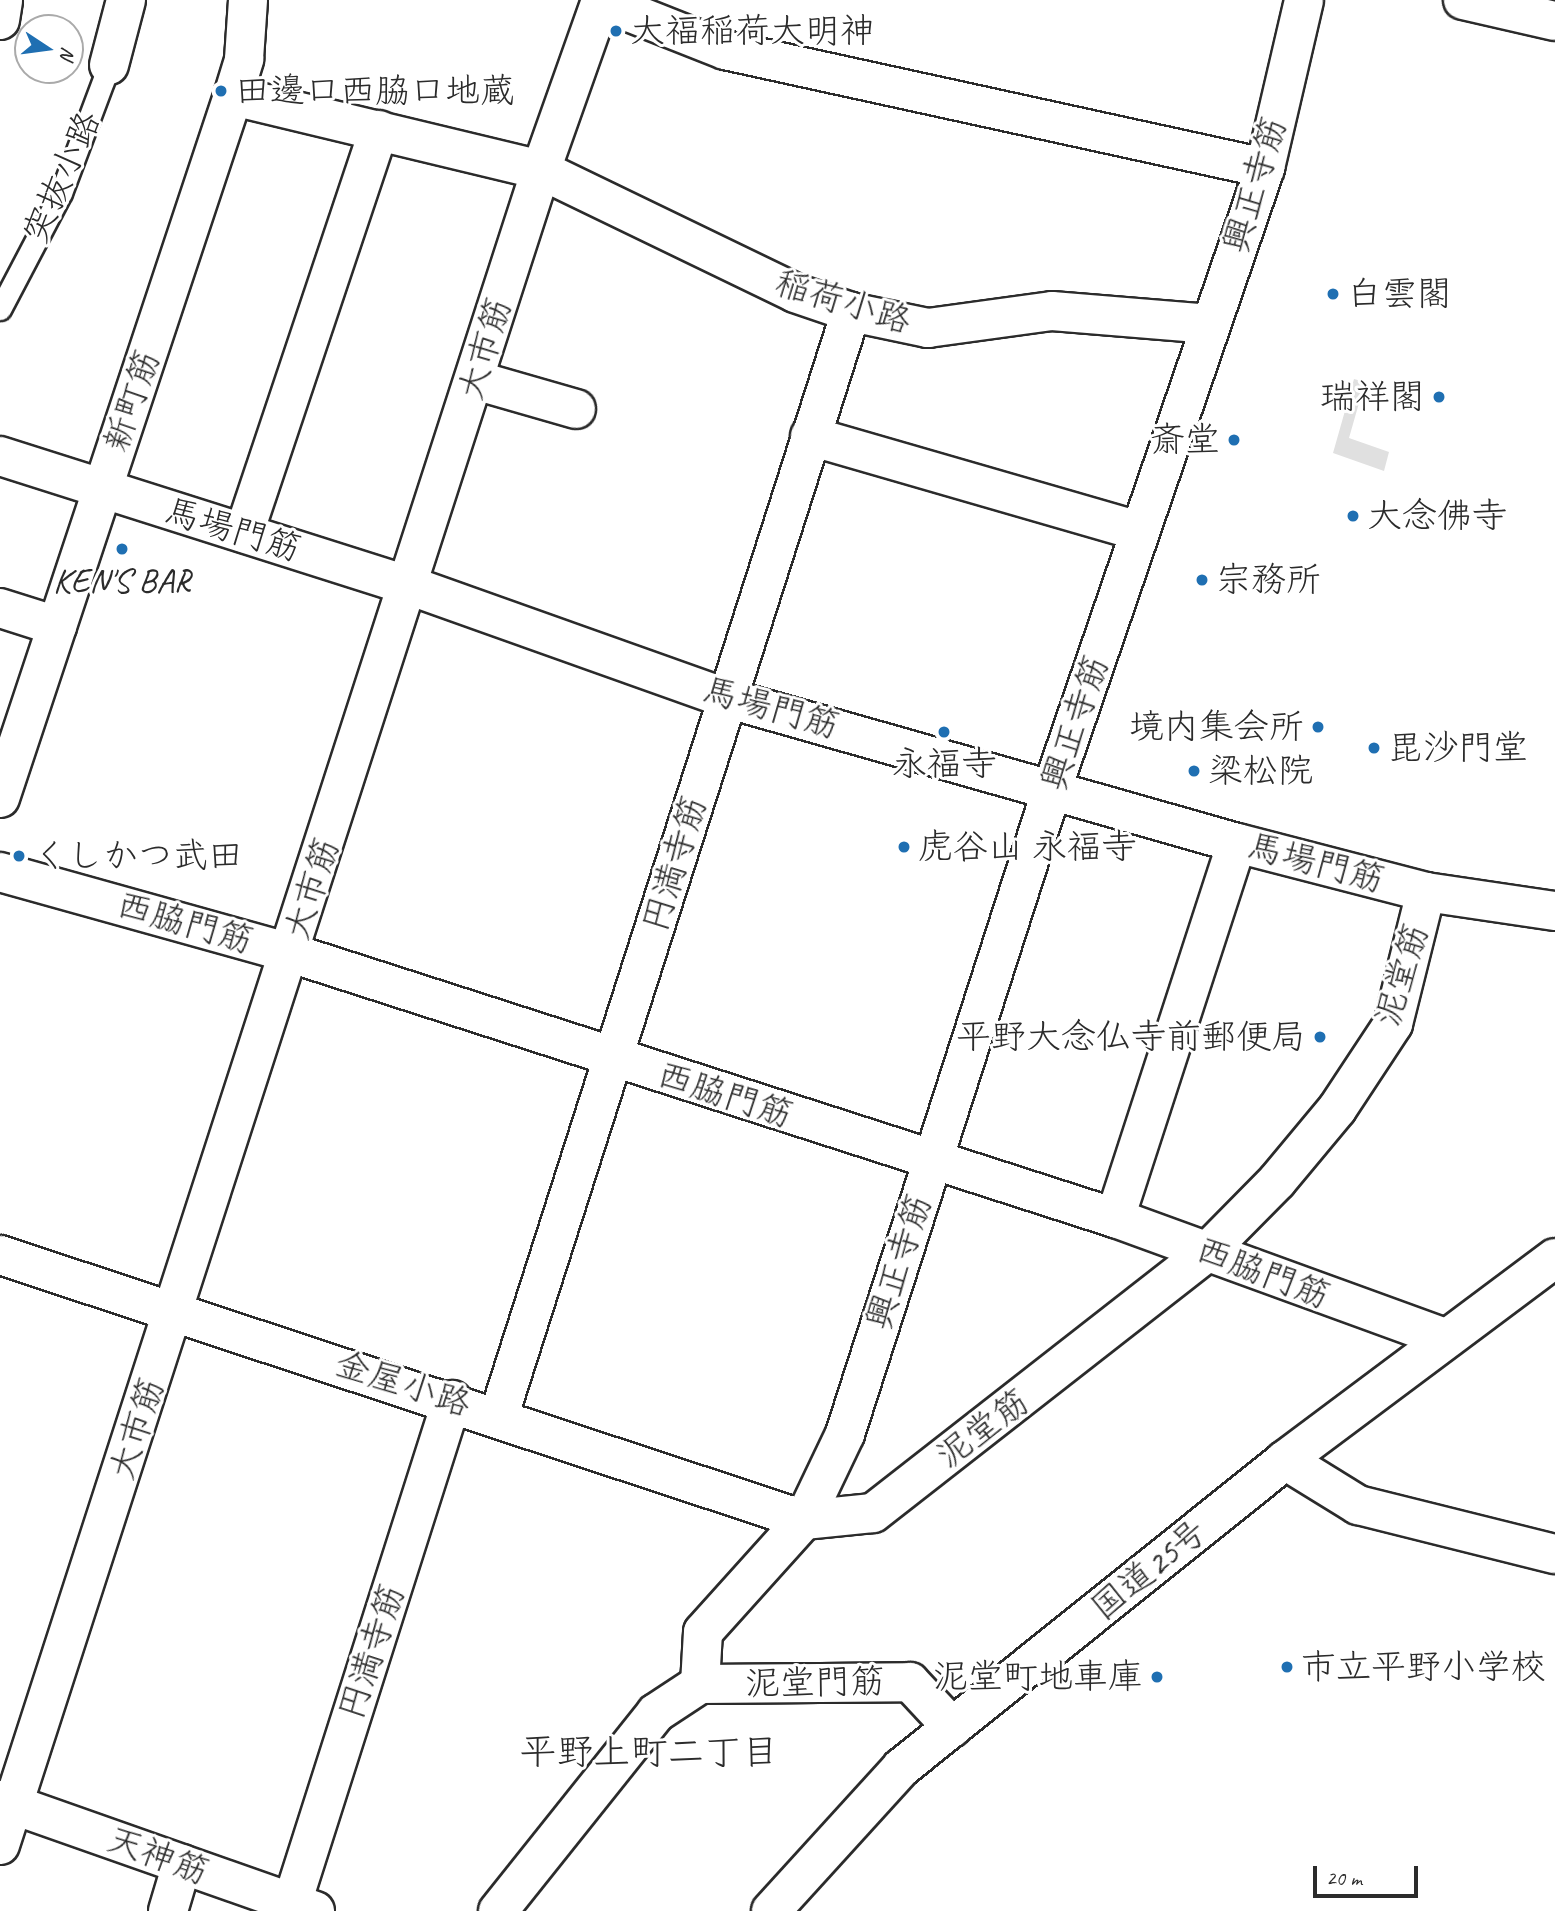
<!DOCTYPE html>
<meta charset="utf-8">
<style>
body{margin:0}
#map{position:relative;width:1555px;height:1911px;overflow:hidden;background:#fff;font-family:Caveat,"Klee One",sans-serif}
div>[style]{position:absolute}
.green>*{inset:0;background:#e0e0e0}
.roads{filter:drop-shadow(2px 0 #2b2b2b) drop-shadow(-2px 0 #2b2b2b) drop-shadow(0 2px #2b2b2b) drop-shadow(0 -2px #2b2b2b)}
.lane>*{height:21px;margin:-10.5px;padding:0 10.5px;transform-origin:10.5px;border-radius:10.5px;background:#fff}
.street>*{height:38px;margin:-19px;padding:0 19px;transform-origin:19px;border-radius:19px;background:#fff}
.highway>*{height:38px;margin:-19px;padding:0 19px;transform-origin:19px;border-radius:19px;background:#fff}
.dots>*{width:19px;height:19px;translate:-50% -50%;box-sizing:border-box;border:4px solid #fff;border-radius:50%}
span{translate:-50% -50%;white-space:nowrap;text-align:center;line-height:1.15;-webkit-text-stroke:6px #fff;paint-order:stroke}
.poi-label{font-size:35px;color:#2b2b2b}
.left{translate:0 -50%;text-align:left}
.right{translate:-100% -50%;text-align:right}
.street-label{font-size:35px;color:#2b2b2b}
.neighbourhood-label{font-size:37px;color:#2b2b2b}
.north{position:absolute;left:14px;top:14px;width:70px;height:70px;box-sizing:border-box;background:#fff;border:2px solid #aaa;border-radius:50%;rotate:103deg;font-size:19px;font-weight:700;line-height:28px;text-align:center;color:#2b2b2b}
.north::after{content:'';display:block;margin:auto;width:24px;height:32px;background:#1f6fb2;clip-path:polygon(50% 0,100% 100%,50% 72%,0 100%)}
.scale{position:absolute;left:1313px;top:1866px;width:105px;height:32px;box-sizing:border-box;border:4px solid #2b2b2b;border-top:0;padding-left:9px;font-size:21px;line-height:24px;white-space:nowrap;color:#2b2b2b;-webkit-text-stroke:5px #fff;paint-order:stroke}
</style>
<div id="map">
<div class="green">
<i style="clip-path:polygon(1354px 379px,1365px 382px,1349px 438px,1389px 452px,1384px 471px,1333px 453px)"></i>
</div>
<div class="roads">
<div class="lane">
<i style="left:0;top:309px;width:131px;rotate:-62.3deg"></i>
<i style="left:61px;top:193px;width:137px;rotate:-69.4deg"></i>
</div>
<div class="street">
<i style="left:1463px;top:0;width:94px;rotate:12.9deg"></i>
<i style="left:0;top:20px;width:20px;rotate:-81deg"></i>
<i style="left:109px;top:65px;width:67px;rotate:-75.3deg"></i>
<i style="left:233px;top:96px;width:317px;rotate:13.5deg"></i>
<i style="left:541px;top:170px;width:282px;rotate:25.8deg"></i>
<i style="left:795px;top:293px;width:59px;rotate:18.7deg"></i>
<i style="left:851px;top:312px;width:79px;rotate:11.7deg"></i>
<i style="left:928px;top:328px;width:125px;rotate:-7.8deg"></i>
<i style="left:1052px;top:311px;width:159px;rotate:4.7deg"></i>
<i style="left:475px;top:380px;width:105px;rotate:16deg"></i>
<i style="left:810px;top:436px;width:343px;rotate:16.1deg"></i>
<i style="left:0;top:456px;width:431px;rotate:17.6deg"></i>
<i style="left:411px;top:586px;width:334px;rotate:19.6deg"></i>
<i style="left:726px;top:698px;width:531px;rotate:15.84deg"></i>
<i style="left:1237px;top:843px;width:195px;rotate:14.5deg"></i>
<i style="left:1426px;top:892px;width:130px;rotate:8.4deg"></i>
<i style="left:244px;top:533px;width:425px;rotate:-71.5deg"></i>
<i style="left:0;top:608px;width:60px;rotate:17.5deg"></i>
<i style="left:0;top:798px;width:740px;rotate:-71.64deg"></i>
<i style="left:233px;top:96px;width:39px;rotate:-73deg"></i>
<i style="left:244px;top:59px;width:59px;rotate:-86.1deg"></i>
<i style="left:0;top:872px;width:302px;rotate:15.6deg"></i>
<i style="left:291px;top:953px;width:866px;rotate:17.83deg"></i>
<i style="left:1115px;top:1218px;width:350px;rotate:20deg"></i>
<i style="left:1115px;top:1218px;width:394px;rotate:-72deg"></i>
<i style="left:0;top:1255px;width:847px;rotate:18.24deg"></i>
<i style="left:499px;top:1415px;width:1158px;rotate:-72.3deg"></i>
<i style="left:1285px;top:1460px;width:86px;rotate:31.7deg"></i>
<i style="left:1358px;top:1505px;width:203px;rotate:14deg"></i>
<i style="left:804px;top:1520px;width:95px;rotate:-64.5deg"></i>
<i style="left:845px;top:1434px;width:681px;rotate:-72.2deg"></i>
<i style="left:1053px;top:786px;width:653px;rotate:-71.07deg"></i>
<i style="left:1265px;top:168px;width:172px;rotate:-76.9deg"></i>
<i style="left:700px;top:1684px;width:52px;rotate:-86.7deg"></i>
<i style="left:703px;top:1632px;width:151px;rotate:-48deg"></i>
<i style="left:804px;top:1520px;width:69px;rotate:-5.8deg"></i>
<i style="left:873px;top:1513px;width:424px;rotate:-38deg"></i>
<i style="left:1207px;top:1252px;width:100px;rotate:-45.4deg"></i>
<i style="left:1277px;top:1181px;width:94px;rotate:-50.2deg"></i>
<i style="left:1337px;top:1109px;width:102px;rotate:-56.6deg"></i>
<i style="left:1393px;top:1024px;width:136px;rotate:-76deg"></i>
<i style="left:700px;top:1684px;width:210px;rotate:-0.5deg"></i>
<i style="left:910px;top:1682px;width:62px;rotate:47deg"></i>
<i style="left:0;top:1800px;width:334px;rotate:19.4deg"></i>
<i style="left:0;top:1845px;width:1760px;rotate:-72.1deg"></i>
<i style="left:541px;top:170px;width:179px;rotate:-70.5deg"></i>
<i style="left:601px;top:1px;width:133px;rotate:21.6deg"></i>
<i style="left:725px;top:50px;width:553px;rotate:12.33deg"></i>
<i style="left:292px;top:1903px;width:528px;rotate:-72.35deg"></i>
<i style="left:168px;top:1911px;width:49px;rotate:-73.4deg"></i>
<i style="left:498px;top:1911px;width:253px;rotate:-51.4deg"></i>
<i style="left:656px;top:1713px;width:53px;rotate:-33.4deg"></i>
</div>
<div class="highway">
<i style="left:771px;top:1911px;width:193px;rotate:-47.7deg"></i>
<i style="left:901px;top:1768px;width:492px;rotate:-38.7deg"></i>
<i style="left:1285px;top:1460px;width:337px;rotate:-36.8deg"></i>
</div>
</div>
<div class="dots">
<i style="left:616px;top:31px;background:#1f6fb2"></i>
<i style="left:221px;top:91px;background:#1f6fb2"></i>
<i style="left:1333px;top:294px;background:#1f6fb2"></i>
<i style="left:1439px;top:397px;background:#1f6fb2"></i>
<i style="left:1234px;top:440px;background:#1f6fb2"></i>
<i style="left:1353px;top:516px;background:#1f6fb2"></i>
<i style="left:122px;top:549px;background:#1f6fb2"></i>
<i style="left:1202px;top:580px;background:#1f6fb2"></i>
<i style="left:1318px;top:727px;background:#1f6fb2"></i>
<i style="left:944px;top:732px;background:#1f6fb2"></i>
<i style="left:1374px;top:748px;background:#1f6fb2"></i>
<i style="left:1194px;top:771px;background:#1f6fb2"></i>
<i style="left:904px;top:847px;background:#1f6fb2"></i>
<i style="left:19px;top:856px;background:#1f6fb2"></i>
<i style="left:1320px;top:1037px;background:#1f6fb2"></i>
<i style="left:1287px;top:1667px;background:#1f6fb2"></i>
<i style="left:1157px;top:1677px;background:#1f6fb2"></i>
</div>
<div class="poi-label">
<span class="left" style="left:630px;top:31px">大福稲荷大明神</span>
<span class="left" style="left:235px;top:91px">田邊口西脇口地蔵</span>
<span class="left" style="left:1347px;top:294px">白雲閣</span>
<span class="right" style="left:1425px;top:397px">瑞祥閣</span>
<span class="right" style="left:1220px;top:440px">斎堂</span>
<span class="left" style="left:1367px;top:516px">大念佛寺</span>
<span class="left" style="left:1216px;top:580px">宗務所</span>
<span style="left:122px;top:581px">KEN'S BAR</span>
<span class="right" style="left:1304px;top:727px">境内集会所</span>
<span class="left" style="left:1388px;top:748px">毘沙門堂</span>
<span style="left:944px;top:764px">永福寺</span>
<span class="left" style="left:1208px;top:771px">梁松院</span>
<span class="left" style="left:918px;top:847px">虎谷山 永福寺</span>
<span class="left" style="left:33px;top:856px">くしかつ武田</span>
<span class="right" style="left:1306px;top:1037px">平野大念仏寺前郵便局</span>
<span class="left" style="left:1301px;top:1667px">市立平野小学校</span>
<span class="right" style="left:1143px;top:1677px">泥堂町地車庫</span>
</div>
<div class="street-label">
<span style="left:62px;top:177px;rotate:-66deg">突抜小路</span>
<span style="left:1255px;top:185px;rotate:-73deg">興正寺筋</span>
<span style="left:843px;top:302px;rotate:17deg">稲荷小路</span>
<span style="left:485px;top:349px;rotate:-73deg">大市筋</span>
<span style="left:132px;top:401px;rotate:-71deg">新町筋</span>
<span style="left:233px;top:530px;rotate:17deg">馬場門筋</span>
<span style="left:771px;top:708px;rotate:16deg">馬場門筋</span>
<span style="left:1075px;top:723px;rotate:-71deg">興正寺筋</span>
<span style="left:1316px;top:863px;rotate:15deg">馬場門筋</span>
<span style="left:675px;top:864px;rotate:-73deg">円満寺筋</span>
<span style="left:312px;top:889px;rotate:-72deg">大市筋</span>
<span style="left:185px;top:923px;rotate:16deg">西脇門筋</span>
<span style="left:1402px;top:975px;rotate:-73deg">泥堂筋</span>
<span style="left:725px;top:1095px;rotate:18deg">西脇門筋</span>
<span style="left:899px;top:1262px;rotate:-72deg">興正寺筋</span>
<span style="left:1263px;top:1273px;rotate:21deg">西脇門筋</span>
<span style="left:403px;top:1384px;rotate:18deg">金屋小路</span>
<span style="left:137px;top:1429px;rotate:-72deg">大市筋</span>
<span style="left:983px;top:1429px;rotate:-37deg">泥堂筋</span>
<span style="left:1149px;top:1570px;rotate:-39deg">国道25号</span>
<span style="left:372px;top:1652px;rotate:-72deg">円満寺筋</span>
<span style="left:815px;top:1683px;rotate:-1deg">泥堂門筋</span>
<span style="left:158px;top:1856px;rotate:20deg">天神筋</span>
</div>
<div class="neighbourhood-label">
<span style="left:649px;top:1752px">平野上町二丁目</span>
</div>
<div class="north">N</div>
<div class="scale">20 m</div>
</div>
